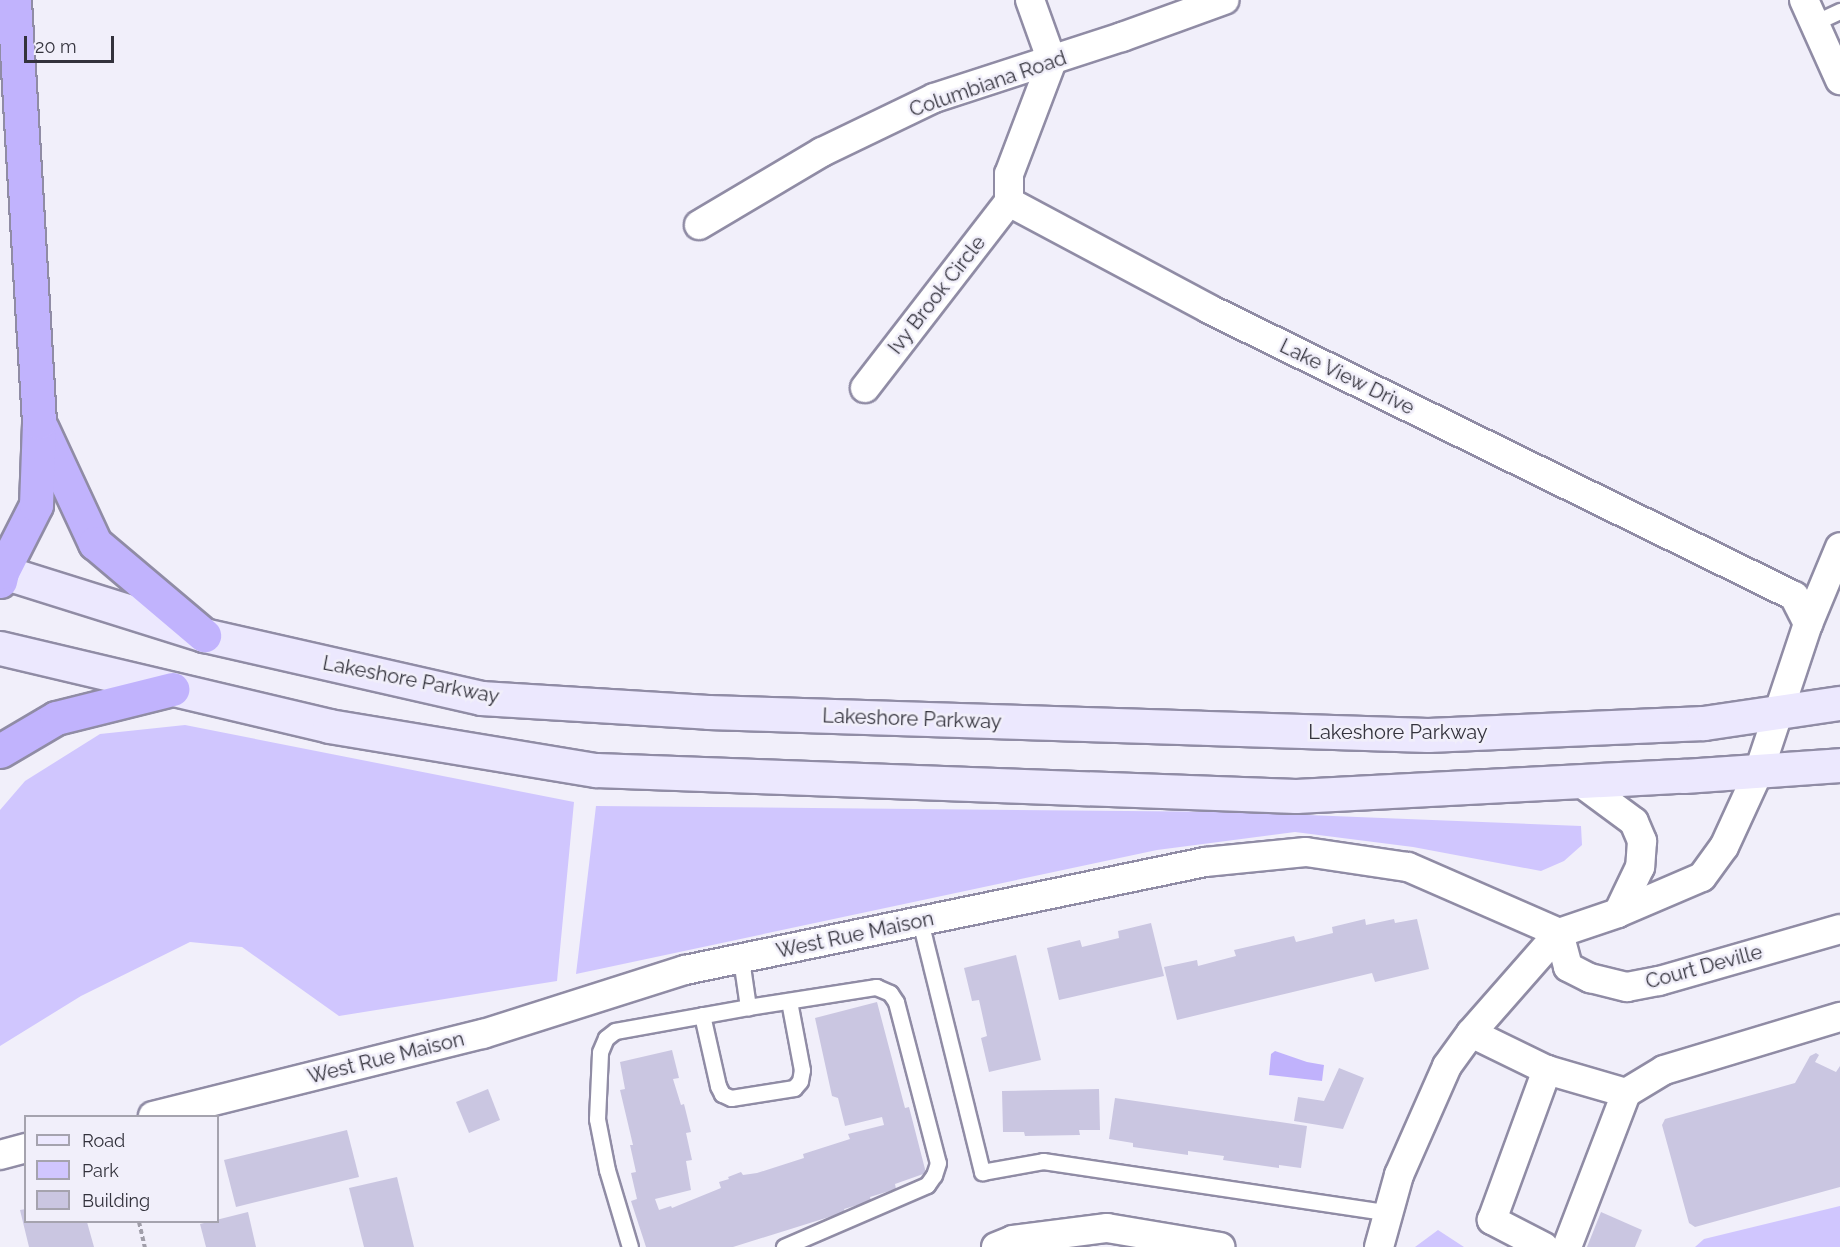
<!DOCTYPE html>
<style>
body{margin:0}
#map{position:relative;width:1840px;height:1247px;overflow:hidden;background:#f1effa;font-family:Raleway,sans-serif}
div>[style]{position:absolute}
.green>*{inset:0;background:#d0c6fe}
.water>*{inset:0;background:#c0b2fc}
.building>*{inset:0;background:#cac6e1}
.path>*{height:4px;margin-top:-2px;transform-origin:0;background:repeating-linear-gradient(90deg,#a09ea9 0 4.5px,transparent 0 7.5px)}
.roads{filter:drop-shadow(2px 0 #908ca5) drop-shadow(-2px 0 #908ca5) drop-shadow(0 2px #908ca5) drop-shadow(0 -2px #908ca5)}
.service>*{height:15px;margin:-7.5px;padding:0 7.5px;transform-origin:7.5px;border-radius:7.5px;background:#fff}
.minor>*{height:28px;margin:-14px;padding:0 14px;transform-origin:14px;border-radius:14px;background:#fff}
.secondary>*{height:33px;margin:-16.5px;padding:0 16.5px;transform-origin:16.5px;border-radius:16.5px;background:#ece8fe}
.motorway>*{height:33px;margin:-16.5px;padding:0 16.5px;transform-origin:16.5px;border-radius:16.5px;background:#c1b3fd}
span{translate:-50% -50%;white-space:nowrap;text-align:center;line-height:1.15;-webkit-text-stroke:5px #f1effa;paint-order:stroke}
.street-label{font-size:20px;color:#33323c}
.legend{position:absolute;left:24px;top:1115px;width:195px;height:108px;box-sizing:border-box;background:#f1effa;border:2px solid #a5a3ae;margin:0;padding:8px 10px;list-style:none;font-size:18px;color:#33323c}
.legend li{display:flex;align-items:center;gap:12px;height:30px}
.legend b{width:30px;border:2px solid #a5a3ae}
.scale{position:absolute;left:24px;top:36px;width:90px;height:27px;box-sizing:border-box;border:3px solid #33323c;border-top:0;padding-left:8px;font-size:18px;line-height:21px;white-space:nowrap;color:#33323c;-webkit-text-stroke:4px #f1effa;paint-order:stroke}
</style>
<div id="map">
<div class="green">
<i style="clip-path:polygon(185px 725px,574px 802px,557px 981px,339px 1016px,242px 947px,190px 942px,81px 996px,0 1046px,0 810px,25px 781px,100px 734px)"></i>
<i style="clip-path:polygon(596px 806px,1236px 812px,1581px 826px,1582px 845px,1564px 861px,1541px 871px,1413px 847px,1295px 832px,1157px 850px,576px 974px)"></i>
<i style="clip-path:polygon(1840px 1206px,1840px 1247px,1695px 1247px,1704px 1239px)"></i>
<i style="clip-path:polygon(1438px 1230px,1464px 1247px,1415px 1247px)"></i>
</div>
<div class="water">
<i style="clip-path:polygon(1275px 1051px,1307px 1062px,1324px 1065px,1322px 1081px,1269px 1075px,1271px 1054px)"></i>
</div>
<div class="building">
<i style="clip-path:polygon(1365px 919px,1366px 925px,1394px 919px,1395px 923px,1417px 919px,1429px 969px,1375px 982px,1372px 973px,1177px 1020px,1164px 967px,1197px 960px,1198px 966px,1236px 956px,1234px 950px,1294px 936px,1296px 942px,1333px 933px,1332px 927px)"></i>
<i style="clip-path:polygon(1151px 923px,1164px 976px,1059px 1000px,1047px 948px,1080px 940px,1082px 947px,1119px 938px,1118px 931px)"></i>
<i style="clip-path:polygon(1016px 955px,1041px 1060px,989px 1072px,981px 1038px,987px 1036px,979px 1000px,972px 1001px,964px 968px)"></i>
<i style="clip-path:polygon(877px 1002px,905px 1108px,909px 1107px,926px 1173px,895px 1184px,896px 1189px,870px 1197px,871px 1201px,844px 1209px,845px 1212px,733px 1247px,646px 1247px,631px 1201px,637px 1199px,631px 1173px,636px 1172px,630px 1145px,633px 1145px,620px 1090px,625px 1089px,620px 1062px,672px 1050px,679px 1078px,673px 1079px,681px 1105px,684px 1104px,691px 1132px,686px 1133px,692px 1160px,686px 1161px,691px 1190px,655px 1199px,659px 1210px,671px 1206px,672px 1208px,721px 1188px,719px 1182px,729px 1179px,728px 1177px,741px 1172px,743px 1175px,757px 1173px,804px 1158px,803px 1154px,850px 1139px,848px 1134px,884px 1125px,882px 1117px,845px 1126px,838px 1098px,832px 1096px,815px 1018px)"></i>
<i style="clip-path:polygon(1816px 1053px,1819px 1055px,1815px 1062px,1836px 1072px,1840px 1066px,1840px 1187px,1695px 1227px,1689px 1223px,1662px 1125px,1665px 1119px,1795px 1083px,1810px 1056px)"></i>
<i style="clip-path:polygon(1339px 1068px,1364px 1078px,1343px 1129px,1294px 1121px,1298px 1097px,1324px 1101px)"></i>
<i style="clip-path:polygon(488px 1089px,500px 1120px,469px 1133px,456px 1102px)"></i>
<i style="clip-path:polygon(1099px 1089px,1100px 1130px,1079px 1130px,1080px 1135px,1025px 1136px,1024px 1132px,1003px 1132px,1002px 1091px)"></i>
<i style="clip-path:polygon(1115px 1098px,1307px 1126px,1301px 1168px,1279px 1165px,1279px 1168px,1223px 1160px,1224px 1156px,1188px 1151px,1188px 1155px,1133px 1147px,1133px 1143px,1109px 1139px)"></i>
<i style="clip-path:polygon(347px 1130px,359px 1177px,236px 1207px,224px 1160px)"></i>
<i style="clip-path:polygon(397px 1177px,414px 1247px,364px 1247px,349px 1188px)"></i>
<i style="clip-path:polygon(26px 1209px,26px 1222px,87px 1222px,94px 1247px,29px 1247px,20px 1210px)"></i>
<i style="clip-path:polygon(248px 1212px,256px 1247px,206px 1247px,200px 1224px)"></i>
<i style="clip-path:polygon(1601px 1212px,1642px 1230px,1635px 1247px,1587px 1247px)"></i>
</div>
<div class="path">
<i style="left:139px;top:1222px;width:26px;rotate:77deg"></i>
</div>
<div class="roads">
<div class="service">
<i style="left:1814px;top:23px;width:29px;rotate:-25deg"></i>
<i style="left:920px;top:921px;width:259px;rotate:76.1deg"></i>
<i style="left:982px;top:1172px;width:62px;rotate:-10.2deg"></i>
<i style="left:1043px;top:1161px;width:350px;rotate:8.5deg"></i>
<i style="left:741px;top:959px;width:49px;rotate:81.7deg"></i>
<i style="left:702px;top:1015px;width:73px;rotate:77.3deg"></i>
<i style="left:718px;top:1086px;width:9px;rotate:63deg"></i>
<i style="left:722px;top:1094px;width:10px;rotate:24deg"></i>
<i style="left:731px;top:1098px;width:64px;rotate:-9deg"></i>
<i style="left:794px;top:1088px;width:9px;rotate:-49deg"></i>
<i style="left:800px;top:1081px;width:11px;rotate:-80deg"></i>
<i style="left:802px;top:1070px;width:70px;rotate:-100.7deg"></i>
<i style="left:630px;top:1247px;width:80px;rotate:-106.6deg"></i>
<i style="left:607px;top:1170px;width:52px;rotate:-101.1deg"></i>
<i style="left:597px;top:1119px;width:67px;rotate:-87.4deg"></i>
<i style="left:600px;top:1052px;width:15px;rotate:-67deg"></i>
<i style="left:606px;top:1038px;width:11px;rotate:-38deg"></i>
<i style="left:615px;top:1031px;width:135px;rotate:-10.2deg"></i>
<i style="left:748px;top:1007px;width:130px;rotate:-8.9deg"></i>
<i style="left:876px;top:987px;width:15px;rotate:23deg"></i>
<i style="left:890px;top:993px;width:11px;rotate:56deg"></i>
<i style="left:896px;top:1002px;width:166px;rotate:75.4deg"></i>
<i style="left:938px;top:1163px;width:13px;rotate:108deg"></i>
<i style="left:934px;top:1175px;width:12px;rotate:125deg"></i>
<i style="left:927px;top:1185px;width:156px;rotate:156.6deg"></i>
</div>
<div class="minor">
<i style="left:1030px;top:0;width:65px;rotate:70.2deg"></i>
<i style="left:1804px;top:0;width:88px;rotate:65.8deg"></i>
<i style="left:1052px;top:61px;width:121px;rotate:110.8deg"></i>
<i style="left:1009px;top:174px;width:28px;rotate:90deg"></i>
<i style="left:1009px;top:202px;width:227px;rotate:28.1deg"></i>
<i style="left:1209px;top:309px;width:652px;rotate:26.13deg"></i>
<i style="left:1794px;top:596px;width:31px;rotate:63deg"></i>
<i style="left:699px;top:225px;width:143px;rotate:-30.7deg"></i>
<i style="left:822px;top:152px;width:124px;rotate:-25.7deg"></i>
<i style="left:934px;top:98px;width:198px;rotate:-18deg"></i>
<i style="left:1122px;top:37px;width:109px;rotate:-19.9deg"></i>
<i style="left:865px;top:388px;width:235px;rotate:-52.3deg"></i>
<i style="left:1580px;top:782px;width:67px;rotate:36.5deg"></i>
<i style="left:1634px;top:822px;width:21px;rotate:67deg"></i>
<i style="left:1642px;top:841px;width:26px;rotate:94deg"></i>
<i style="left:1640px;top:867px;width:51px;rotate:115.6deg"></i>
<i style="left:1559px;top:933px;width:35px;rotate:75deg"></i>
<i style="left:1568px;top:967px;width:25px;rotate:27deg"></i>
<i style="left:1590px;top:978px;width:38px;rotate:14deg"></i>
<i style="left:1627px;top:987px;width:33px;rotate:-11deg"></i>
<i style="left:1659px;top:981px;width:188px;rotate:-16deg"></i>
<i style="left:1471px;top:1033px;width:85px;rotate:26deg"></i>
<i style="left:1547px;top:1070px;width:82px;rotate:16.2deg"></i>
<i style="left:1626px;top:1093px;width:44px;rotate:-31.2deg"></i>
<i style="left:1664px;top:1070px;width:184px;rotate:-16.8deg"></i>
<i style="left:153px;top:1116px;width:340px;rotate:-14deg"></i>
<i style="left:483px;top:1034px;width:212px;rotate:-17.6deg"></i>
<i style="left:685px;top:970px;width:531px;rotate:-11.73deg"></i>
<i style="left:1205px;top:862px;width:101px;rotate:-5.7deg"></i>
<i style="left:1306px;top:852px;width:103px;rotate:8.4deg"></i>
<i style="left:1408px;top:867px;width:165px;rotate:23.6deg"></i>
<i style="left:0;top:1155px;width:27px;rotate:-15deg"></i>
<i style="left:996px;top:1247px;width:18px;rotate:-22deg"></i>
<i style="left:1013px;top:1240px;width:95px;rotate:-7.3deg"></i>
<i style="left:1107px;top:1228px;width:115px;rotate:9.5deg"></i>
<i style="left:1379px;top:1247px;width:75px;rotate:-74.5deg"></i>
<i style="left:1399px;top:1175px;width:119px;rotate:-66.2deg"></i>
<i style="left:1447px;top:1066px;width:41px;rotate:-54deg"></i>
<i style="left:1471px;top:1033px;width:133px;rotate:-48.7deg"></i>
<i style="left:1559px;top:933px;width:62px;rotate:-18.7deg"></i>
<i style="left:1618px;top:913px;width:91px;rotate:-23.2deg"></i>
<i style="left:1702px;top:877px;width:37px;rotate:-54deg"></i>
<i style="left:1724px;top:847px;width:84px;rotate:-65.3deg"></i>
<i style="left:1759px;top:771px;width:155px;rotate:-71.6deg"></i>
<i style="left:1808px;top:624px;width:83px;rotate:-67.4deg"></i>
<i style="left:1544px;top:1247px;width:59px;rotate:-152.6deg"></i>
<i style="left:1492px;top:1220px;width:160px;rotate:-69.9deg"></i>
<i style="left:1567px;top:1247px;width:165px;rotate:-69deg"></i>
</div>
<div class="secondary">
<i style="left:0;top:571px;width:214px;rotate:17.4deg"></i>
<i style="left:204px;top:635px;width:284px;rotate:12.8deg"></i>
<i style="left:481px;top:698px;width:227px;rotate:3.5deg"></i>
<i style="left:708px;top:712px;width:720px;rotate:1.83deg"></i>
<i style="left:1428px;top:735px;width:276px;rotate:-2.5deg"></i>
<i style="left:1704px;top:723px;width:137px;rotate:-8.4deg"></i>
<i style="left:0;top:648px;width:338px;rotate:13.3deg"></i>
<i style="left:329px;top:726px;width:271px;rotate:9.4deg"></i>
<i style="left:596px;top:770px;width:700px;rotate:2.13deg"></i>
<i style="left:1296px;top:796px;width:389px;rotate:-3deg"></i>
<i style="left:1684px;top:776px;width:156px;rotate:-4deg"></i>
</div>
<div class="motorway">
<i style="left:42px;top:429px;width:126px;rotate:65.1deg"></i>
<i style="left:95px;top:543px;width:143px;rotate:40.2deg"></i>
<i style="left:0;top:581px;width:9px;rotate:-77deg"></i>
<i style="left:2px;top:572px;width:75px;rotate:-63.1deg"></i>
<i style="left:36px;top:505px;width:83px;rotate:-87.9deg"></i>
<i style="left:39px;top:422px;width:423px;rotate:-93.4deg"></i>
<i style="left:0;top:751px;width:65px;rotate:-30.5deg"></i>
<i style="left:56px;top:718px;width:120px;rotate:-14deg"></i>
</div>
</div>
<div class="street-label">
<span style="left:988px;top:84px;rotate:-19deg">Columbiana Road</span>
<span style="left:937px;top:295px;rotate:-52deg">Ivy Brook Circle</span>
<span style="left:1347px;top:377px;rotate:26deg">Lake View Drive</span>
<span style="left:411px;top:680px;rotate:11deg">Lakeshore Parkway</span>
<span style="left:912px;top:719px;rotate:2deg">Lakeshore Parkway</span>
<span style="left:1398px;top:732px">Lakeshore Parkway</span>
<span style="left:855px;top:935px;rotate:-12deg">West Rue Maison</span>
<span style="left:1704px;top:967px;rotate:-15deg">Court Deville</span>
<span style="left:386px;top:1058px;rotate:-14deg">West Rue Maison</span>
</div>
<ul class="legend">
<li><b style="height:8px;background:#ece8fe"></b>Road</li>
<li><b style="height:16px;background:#d0c6fe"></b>Park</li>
<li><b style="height:16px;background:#cac6e1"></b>Building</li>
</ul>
<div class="scale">20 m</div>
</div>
